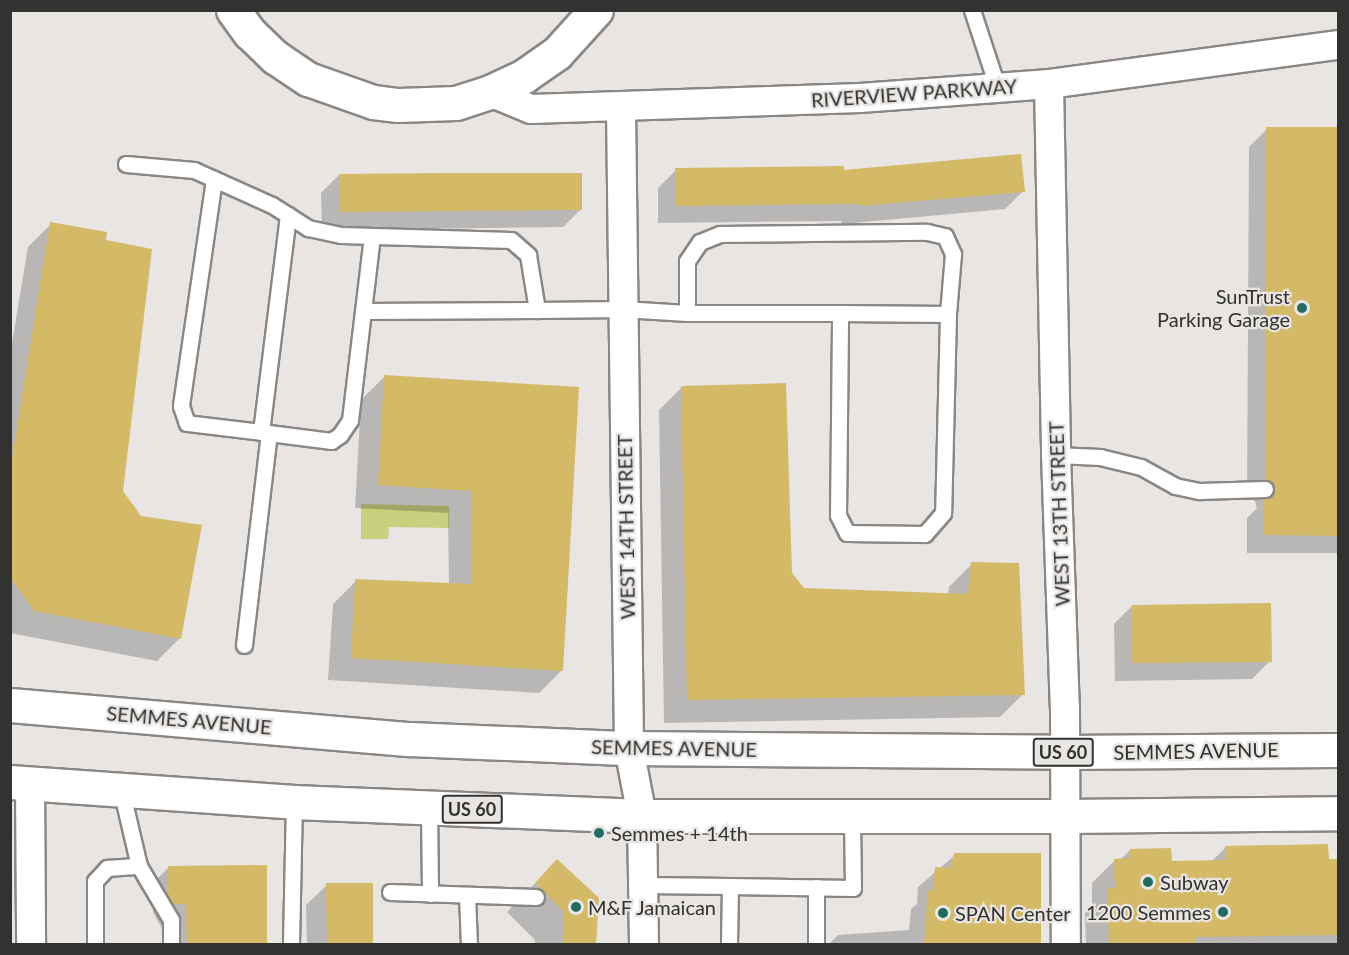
<!DOCTYPE html>
<style>
body{margin:0}
#map{position:relative;width:1349px;height:955px;overflow:hidden;background:#e8e5e3;font-family:Lato,sans-serif}
div>[style]{position:absolute}
.water>*{inset:0;background:#c7d07d}
.shadow>*{inset:0;background:#0003}
.building>*{inset:0;background:#d4b966}
.roads{filter:drop-shadow(2px 0 #8a8785) drop-shadow(-2px 0 #8a8785) drop-shadow(0 2px #8a8785) drop-shadow(0 -2px #8a8785)}
.lane>*{height:15px;margin:-7.5px;padding:0 7.5px;transform-origin:7.5px;border-radius:7.5px;background:#fff}
.street>*{height:28px;margin:-14px;padding:0 14px;transform-origin:14px;border-radius:14px;background:#fff}
.primary>*{height:33px;margin:-16.5px;padding:0 16.5px;transform-origin:16.5px;border-radius:16.5px;background:#fff}
.dots>*{width:16px;height:16px;translate:-50% -50%;box-sizing:border-box;border:3px solid #e8e5e3;border-radius:50%}
span{translate:-50% -50%;white-space:nowrap;text-align:center;line-height:1.15;-webkit-text-stroke:4.5px #e8e5e3;paint-order:stroke}
.shield-label span{padding:2px 4px;background:#e8e5e3;border:2px solid;border-radius:4px;-webkit-text-stroke-width:0}
.shield-label{font-size:18px;color:#323231;font-weight:700}
.street-label{font-size:20px;color:#323231}
.poi-label{font-size:20px;color:#323231}
.right{translate:-100% -50%;text-align:right}
.left{translate:0 -50%;text-align:left}
.frame{position:absolute;inset:0;border:12px solid #323231;pointer-events:none}
</style>
<div id="map">
<div class="water">
<i style="clip-path:polygon(361px 504px,449px 506px,449px 528px,389px 527px,388px 539px,361px 539px)"></i>
</div>
<div class="shadow">
<i style="clip-path:polygon(1267px 129px,1338px 129px,1338px 553px,1247px 553px,1247px 518px,1257px 508px,1255px 501px,1247px 497px,1249px 147px)"></i>
<i style="clip-path:polygon(676px 170px,843px 171px,1023px 191px,1005px 209px,842px 224px,841px 221px,658px 223px,658px 188px)"></i>
<i style="clip-path:polygon(339px 175px,581px 209px,563px 227px,322px 230px,321px 193px)"></i>
<i style="clip-path:polygon(51px 224px,122px 491px,180px 638px,157px 661px,10px 633px,10px 355px,28px 247px)"></i>
<i style="clip-path:polygon(384px 377px,577px 388px,562px 670px,539px 693px,328px 680px,333px 604px,356px 581px,449px 585px,448px 513px,355px 508px,361px 400px)"></i>
<i style="clip-path:polygon(682px 387px,791px 574px,803px 590px,948px 595px,949px 587px,972px 564px,1023px 694px,1000px 717px,664px 723px,659px 410px)"></i>
<i style="clip-path:polygon(1132px 606px,1270px 661px,1252px 679px,1115px 681px,1114px 624px)"></i>
<i style="clip-path:polygon(1226px 847px,1338px 861px,1338px 944px,1086px 944px,1085px 913px,1092px 906px,1092px 883px,1115px 860px,1120px 860px,1130px 850px,1170px 863px,1211px 862px)"></i>
<i style="clip-path:polygon(955px 855px,1040px 944px,829px 944px,838px 935px,909px 930px,911px 909px,917px 904px,918px 887px)"></i>
<i style="clip-path:polygon(557px 861px,595px 944px,535px 944px,535px 940px,507px 912px)"></i>
<i style="clip-path:polygon(169px 867px,266px 944px,166px 944px,166px 936px,153px 912px,153px 883px)"></i>
<i style="clip-path:polygon(327px 885px,372px 944px,307px 944px,306px 905px)"></i>
</div>
<div class="building">
<i style="clip-path:polygon(1266px 127px,1338px 127px,1338px 536px,1264px 535px,1264px 499px,1271px 497px,1275px 489px,1273px 483px,1265px 479px)"></i>
<i style="clip-path:polygon(1021px 154px,1025px 192px,859px 206px,859px 204px,676px 206px,675px 168px,844px 166px,844px 170px)"></i>
<i style="clip-path:polygon(449px 173px,582px 173px,582px 210px,339px 212px,339px 174px)"></i>
<i style="clip-path:polygon(50px 222px,107px 232px,106px 240px,152px 249px,123px 491px,141px 516px,202px 525px,181px 639px,34px 611px,10px 577px,10px 471px)"></i>
<i style="clip-path:polygon(384px 375px,579px 387px,563px 671px,351px 658px,355px 579px,472px 584px,471px 491px,378px 485px)"></i>
<i style="clip-path:polygon(786px 383px,792px 573px,804px 588px,968px 594px,971px 562px,1019px 563px,1025px 695px,687px 700px,681px 386px)"></i>
<i style="clip-path:polygon(1271px 603px,1272px 662px,1132px 663px,1132px 605px)"></i>
<i style="clip-path:polygon(1328px 844px,1329px 859px,1338px 859px,1338px 935px,1195px 937px,1195px 945px,1109px 945px,1107px 888px,1115px 888px,1114px 859px,1130px 858px,1130px 849px,1171px 848px,1172px 861px,1225px 860px,1225px 846px)"></i>
<i style="clip-path:polygon(954px 853px,1041px 853px,1041px 945px,924px 945px,928px 890px,933px 891px,935px 867px,950px 868px)"></i>
<i style="clip-path:polygon(557px 859px,599px 898px,596px 945px,563px 945px,563px 911px,535px 883px)"></i>
<i style="clip-path:polygon(267px 865px,267px 945px,187px 945px,186px 904px,173px 904px,168px 896px,168px 866px)"></i>
<i style="clip-path:polygon(326px 883px,373px 883px,373px 945px,327px 945px)"></i>
</div>
<div class="roads">
<div class="lane">
<i style="left:972px;top:10px;width:83px;rotate:71.8deg"></i>
<i style="left:126px;top:164px;width:68px;rotate:5deg"></i>
<i style="left:194px;top:170px;width:85px;rotate:24.2deg"></i>
<i style="left:272px;top:205px;width:43px;rotate:32.6deg"></i>
<i style="left:308px;top:228px;width:34px;rotate:12deg"></i>
<i style="left:341px;top:235px;width:170px;rotate:1.7deg"></i>
<i style="left:511px;top:240px;width:23px;rotate:41deg"></i>
<i style="left:528px;top:255px;width:56px;rotate:80.7deg"></i>
<i style="left:537px;top:310px;width:86px;rotate:-0.7deg"></i>
<i style="left:623px;top:309px;width:64px;rotate:3.6deg"></i>
<i style="left:687px;top:313px;width:153px"></i>
<i style="left:840px;top:313px;width:108px;rotate:0.5deg"></i>
<i style="left:948px;top:314px;width:199px;rotate:91.4deg"></i>
<i style="left:943px;top:513px;width:28px;rotate:131deg"></i>
<i style="left:925px;top:534px;width:78px;rotate:-179.3deg"></i>
<i style="left:847px;top:533px;width:20px;rotate:-117deg"></i>
<i style="left:838px;top:515px;width:202px;rotate:-89.4deg"></i>
<i style="left:214px;top:179px;width:229px;rotate:98.3deg"></i>
<i style="left:181px;top:406px;width:18px;rotate:71deg"></i>
<i style="left:187px;top:423px;width:75px;rotate:6.9deg"></i>
<i style="left:261px;top:432px;width:219px;rotate:-82.9deg"></i>
<i style="left:363px;top:311px;width:174px;rotate:-0.3deg"></i>
<i style="left:687px;top:313px;width:52px;rotate:-90deg"></i>
<i style="left:687px;top:261px;width:23px;rotate:-56deg"></i>
<i style="left:700px;top:242px;width:22px;rotate:-22deg"></i>
<i style="left:720px;top:234px;width:207px;rotate:-0.6deg"></i>
<i style="left:927px;top:232px;width:18px;rotate:13deg"></i>
<i style="left:945px;top:236px;width:20px;rotate:66deg"></i>
<i style="left:953px;top:254px;width:60px;rotate:94.8deg"></i>
<i style="left:261px;top:432px;width:71px;rotate:7.3deg"></i>
<i style="left:331px;top:441px;width:11px;rotate:-34deg"></i>
<i style="left:340px;top:435px;width:18px;rotate:-56deg"></i>
<i style="left:350px;top:420px;width:185px;rotate:-83.2deg"></i>
<i style="left:1056px;top:455px;width:44px;rotate:2.6deg"></i>
<i style="left:1100px;top:457px;width:42px;rotate:13.7deg"></i>
<i style="left:1141px;top:467px;width:39px;rotate:29deg"></i>
<i style="left:1175px;top:486px;width:25px;rotate:12deg"></i>
<i style="left:1199px;top:491px;width:66px;rotate:-1.7deg"></i>
<i style="left:244px;top:645px;width:213px;rotate:-83.3deg"></i>
<i style="left:429px;top:807px;width:87px;rotate:89.3deg"></i>
<i style="left:139px;top:866px;width:63px;rotate:59.3deg"></i>
<i style="left:171px;top:920px;width:24px;rotate:90deg"></i>
<i style="left:644px;top:885px;width:86px;rotate:0.7deg"></i>
<i style="left:390px;top:892px;width:146px;rotate:2deg"></i>
<i style="left:467px;top:895px;width:49px;rotate:87.7deg"></i>
<i style="left:95px;top:944px;width:63px;rotate:-90deg"></i>
<i style="left:95px;top:881px;width:18px;rotate:-47deg"></i>
<i style="left:107px;top:868px;width:32px;rotate:-4deg"></i>
<i style="left:139px;top:866px;width:79px;rotate:-103.2deg"></i>
<i style="left:291px;top:944px;width:142px;rotate:-88.8deg"></i>
<i style="left:729px;top:944px;width:58px;rotate:-89deg"></i>
<i style="left:730px;top:886px;width:123px;rotate:0.9deg"></i>
<i style="left:853px;top:888px;width:72px;rotate:-90.8deg"></i>
<i style="left:816px;top:944px;width:57px;rotate:-90deg"></i>
</div>
<div class="street">
<i style="left:1049px;top:84px;width:371px;rotate:88.9deg"></i>
<i style="left:1056px;top:455px;width:252px;rotate:88deg"></i>
<i style="left:1065px;top:707px;width:237px;rotate:89.8deg"></i>
<i style="left:490px;top:92px;width:44px;rotate:22.5deg"></i>
<i style="left:531px;top:109px;width:329px;rotate:-1.9deg"></i>
<i style="left:860px;top:98px;width:190px;rotate:-4.2deg"></i>
<i style="left:1049px;top:84px;width:292px;rotate:-7.7deg"></i>
<i style="left:621px;top:108px;width:640px;rotate:89.28deg"></i>
<i style="left:629px;top:748px;width:69px;rotate:79.2deg"></i>
<i style="left:642px;top:816px;width:128px;rotate:89.1deg"></i>
<i style="left:30px;top:784px;width:160px;rotate:89.6deg"></i>
</div>
<div class="primary">
<i style="left:233px;top:10px;width:29px;rotate:54deg"></i>
<i style="left:250px;top:33px;width:35px;rotate:44deg"></i>
<i style="left:275px;top:57px;width:40px;rotate:34deg"></i>
<i style="left:308px;top:79px;width:69px;rotate:19.5deg"></i>
<i style="left:373px;top:102px;width:25px;rotate:7deg"></i>
<i style="left:398px;top:105px;width:58px;rotate:-2deg"></i>
<i style="left:456px;top:103px;width:36px;rotate:-18deg"></i>
<i style="left:490px;top:92px;width:38px;rotate:-25deg"></i>
<i style="left:524px;top:76px;width:40px;rotate:-34.9deg"></i>
<i style="left:557px;top:53px;width:58px;rotate:-47.8deg"></i>
<i style="left:10px;top:705px;width:401px;rotate:4.9deg"></i>
<i style="left:410px;top:739px;width:219px;rotate:2.4deg"></i>
<i style="left:629px;top:748px;width:437px;rotate:0.5deg"></i>
<i style="left:1066px;top:752px;width:272px;rotate:-0.4deg"></i>
<i style="left:10px;top:782px;width:285px;rotate:4deg"></i>
<i style="left:294px;top:802px;width:348px;rotate:2.3deg"></i>
<i style="left:642px;top:816px;width:425px"></i>
<i style="left:1067px;top:816px;width:271px;rotate:-0.6deg"></i>
</div>
</div>
<div class="dots">
<i style="left:1302px;top:308px;background:#236b61"></i>
<i style="left:599px;top:833px;background:#236b61"></i>
<i style="left:1148px;top:882px;background:#236b61"></i>
<i style="left:576px;top:907px;background:#236b61"></i>
<i style="left:1223px;top:912px;background:#236b61"></i>
<i style="left:943px;top:913px;background:#236b61"></i>
</div>
<div class="shield-label">
<span style="left:1063px;top:752px">US 60</span>
<span style="left:472px;top:809px">US 60</span>
</div>
<div class="street-label">
<span style="left:914px;top:93px;rotate:-4deg">RIVERVIEW PARKWAY</span>
<span style="left:1059px;top:514px;rotate:-92deg">WEST 13TH STREET</span>
<span style="left:626px;top:527px;rotate:-91deg">WEST 14TH STREET</span>
<span style="left:189px;top:720px;rotate:5deg">SEMMES AVENUE</span>
<span style="left:674px;top:748px;rotate:1deg">SEMMES AVENUE</span>
<span style="left:1196px;top:751px;rotate:-1deg">SEMMES AVENUE</span>
</div>
<div class="poi-label">
<span class="right" style="left:1290px;top:308px">SunTrust<br>Parking Garage</span>
<span class="left" style="left:611px;top:833px">Semmes + 14th</span>
<span class="left" style="left:1160px;top:882px">Subway</span>
<span class="left" style="left:588px;top:907px">M&amp;F Jamaican</span>
<span class="right" style="left:1211px;top:912px">1200 Semmes</span>
<span class="left" style="left:955px;top:913px">SPAN Center</span>
</div>
<div class="frame"></div>
</div>
